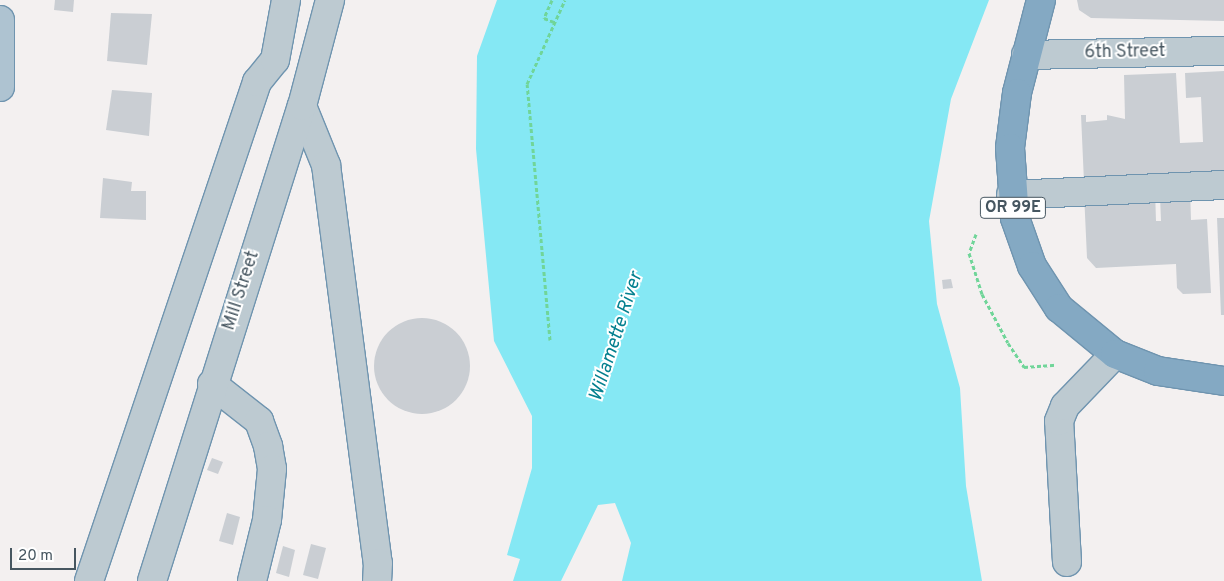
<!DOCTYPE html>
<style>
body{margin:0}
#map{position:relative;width:1224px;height:581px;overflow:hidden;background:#f3f0f0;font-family:Overpass,sans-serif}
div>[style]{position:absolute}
.water>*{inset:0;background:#85e8f4}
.building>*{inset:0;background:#caced3}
.round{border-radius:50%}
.path>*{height:3px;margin-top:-1.5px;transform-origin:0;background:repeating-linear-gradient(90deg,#70d599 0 4px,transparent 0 6.5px)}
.roads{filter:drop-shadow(1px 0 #6f94af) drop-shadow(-1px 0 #6f94af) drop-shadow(0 1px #6f94af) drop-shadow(0 -1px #6f94af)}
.minor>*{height:28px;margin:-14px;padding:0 14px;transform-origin:14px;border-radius:14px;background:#bdcad1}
.major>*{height:28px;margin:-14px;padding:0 14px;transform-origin:14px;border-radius:14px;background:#aec3d1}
.highway>*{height:28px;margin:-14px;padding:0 14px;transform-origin:14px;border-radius:14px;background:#84a9c3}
span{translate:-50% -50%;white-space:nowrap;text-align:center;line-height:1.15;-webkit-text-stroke:4px #fff;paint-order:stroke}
.shield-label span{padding:1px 4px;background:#fff;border:1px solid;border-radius:4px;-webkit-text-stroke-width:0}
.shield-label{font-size:16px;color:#465660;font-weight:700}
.street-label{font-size:18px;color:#465660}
.water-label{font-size:19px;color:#04808f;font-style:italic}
.scale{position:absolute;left:10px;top:548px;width:66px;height:22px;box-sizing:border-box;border:2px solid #465660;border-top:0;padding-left:6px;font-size:15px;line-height:18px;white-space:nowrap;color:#465660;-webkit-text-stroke:4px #fff;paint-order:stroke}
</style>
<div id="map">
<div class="water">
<i style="clip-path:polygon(497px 0,989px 0,951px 99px,929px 221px,937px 304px,960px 388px,966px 486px,982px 581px,622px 581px,631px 543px,615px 503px,598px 505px,561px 581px,513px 581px,520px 559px,507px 555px,532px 468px,532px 416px,494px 341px,476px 149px,477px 56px)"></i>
</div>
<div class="building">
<i style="clip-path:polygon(55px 0,74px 0,73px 12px,54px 10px)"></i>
<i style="clip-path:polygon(1077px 0,1224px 0,1224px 21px,1091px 18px,1079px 10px)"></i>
<i style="clip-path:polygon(111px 13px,152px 14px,147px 65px,107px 61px)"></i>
<i style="clip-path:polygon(1224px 71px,1224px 176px,1084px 182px,1081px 115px,1086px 115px,1086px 122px,1107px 120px,1107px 115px,1125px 119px,1124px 75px,1176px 73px,1180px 143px,1203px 142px,1201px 97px,1186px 98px,1185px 73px)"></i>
<i style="clip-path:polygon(112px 90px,152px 93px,149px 136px,106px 130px)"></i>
<i style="clip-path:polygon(103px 178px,132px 182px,131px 191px,146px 191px,146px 220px,100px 218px)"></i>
<i style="clip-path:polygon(1190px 188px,1191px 220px,1207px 219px,1211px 293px,1183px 294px,1177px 288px,1176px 264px,1096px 268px,1087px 258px,1084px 193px,1155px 190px,1156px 221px,1161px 221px,1160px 196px)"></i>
<i style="clip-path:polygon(1217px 218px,1224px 218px,1224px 315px,1221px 315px)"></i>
<i style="clip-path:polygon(951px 279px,953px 288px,943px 289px,942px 280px)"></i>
<i class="round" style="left:374px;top:318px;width:96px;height:96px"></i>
<i style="clip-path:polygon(212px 458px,223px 462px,218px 474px,207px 470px)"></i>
<i style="clip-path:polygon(227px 513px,240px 517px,233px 545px,219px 541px)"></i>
<i style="clip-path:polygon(311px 544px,326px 548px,318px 579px,303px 575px)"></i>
<i style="clip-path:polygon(283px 546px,295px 550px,289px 577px,276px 573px)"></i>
</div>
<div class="path">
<i style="left:552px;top:0;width:20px;rotate:114deg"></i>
<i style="left:544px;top:18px;width:11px;rotate:22deg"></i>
<i style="left:976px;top:234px;width:20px;rotate:110deg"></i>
<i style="left:969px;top:253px;width:43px;rotate:72.4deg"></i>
<i style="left:982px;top:294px;width:55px;rotate:62deg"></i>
<i style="left:1008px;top:343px;width:29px;rotate:56deg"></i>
<i style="left:1024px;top:367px;width:32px;rotate:-4deg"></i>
<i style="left:550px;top:340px;width:257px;rotate:-95.1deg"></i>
<i style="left:527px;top:84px;width:92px;rotate:-65.7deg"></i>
</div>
<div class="roads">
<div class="minor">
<i style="left:1026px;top:55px;width:198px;rotate:-1.2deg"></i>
<i style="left:302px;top:106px;width:64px;rotate:67.9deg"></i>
<i style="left:326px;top:165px;width:401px;rotate:82.6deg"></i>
<i style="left:378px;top:563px;width:18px;rotate:93deg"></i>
<i style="left:1011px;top:195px;width:213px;rotate:-2.7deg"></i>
<i style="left:212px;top:384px;width:60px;rotate:38.2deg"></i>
<i style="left:259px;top:421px;width:27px;rotate:70deg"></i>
<i style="left:268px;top:446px;width:23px;rotate:80deg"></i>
<i style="left:272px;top:469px;width:51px;rotate:95.6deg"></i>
<i style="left:267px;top:520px;width:63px;rotate:103.8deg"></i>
<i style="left:1067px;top:562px;width:141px;rotate:-93.2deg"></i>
<i style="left:1059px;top:421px;width:16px;rotate:-68deg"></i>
<i style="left:1065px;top:406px;width:72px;rotate:-46.1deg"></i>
<i style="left:89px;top:581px;width:527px;rotate:-71.39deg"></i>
<i style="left:257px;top:82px;width:28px;rotate:-51deg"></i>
<i style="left:275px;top:60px;width:61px;rotate:-79.6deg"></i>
<i style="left:152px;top:581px;width:498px;rotate:-72.5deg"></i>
<i style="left:302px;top:106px;width:110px;rotate:-75.2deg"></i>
</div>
<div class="major">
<i style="left:0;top:20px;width:67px;rotate:90deg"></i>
</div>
<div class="highway">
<i style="left:1041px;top:0;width:96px;rotate:104.5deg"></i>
<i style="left:1017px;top:93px;width:55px;rotate:97.3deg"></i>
<i style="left:1010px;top:148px;width:70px;rotate:85.9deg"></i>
<i style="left:1015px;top:218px;width:51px;rotate:70.5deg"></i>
<i style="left:1032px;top:266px;width:50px;rotate:57.3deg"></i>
<i style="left:1059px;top:308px;width:72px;rotate:39.4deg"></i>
<i style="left:1115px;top:354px;width:46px;rotate:21.6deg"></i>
<i style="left:1158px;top:371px;width:67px;rotate:8.6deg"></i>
</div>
</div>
<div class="shield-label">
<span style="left:1013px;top:208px">OR 99E</span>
</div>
<div class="street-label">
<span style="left:1125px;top:53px;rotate:-1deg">6th Street</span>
<span style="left:242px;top:291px;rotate:-72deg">Mill Street</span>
</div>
<div class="water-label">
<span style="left:617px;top:337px;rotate:-72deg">Willamette River</span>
</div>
<div class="scale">20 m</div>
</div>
